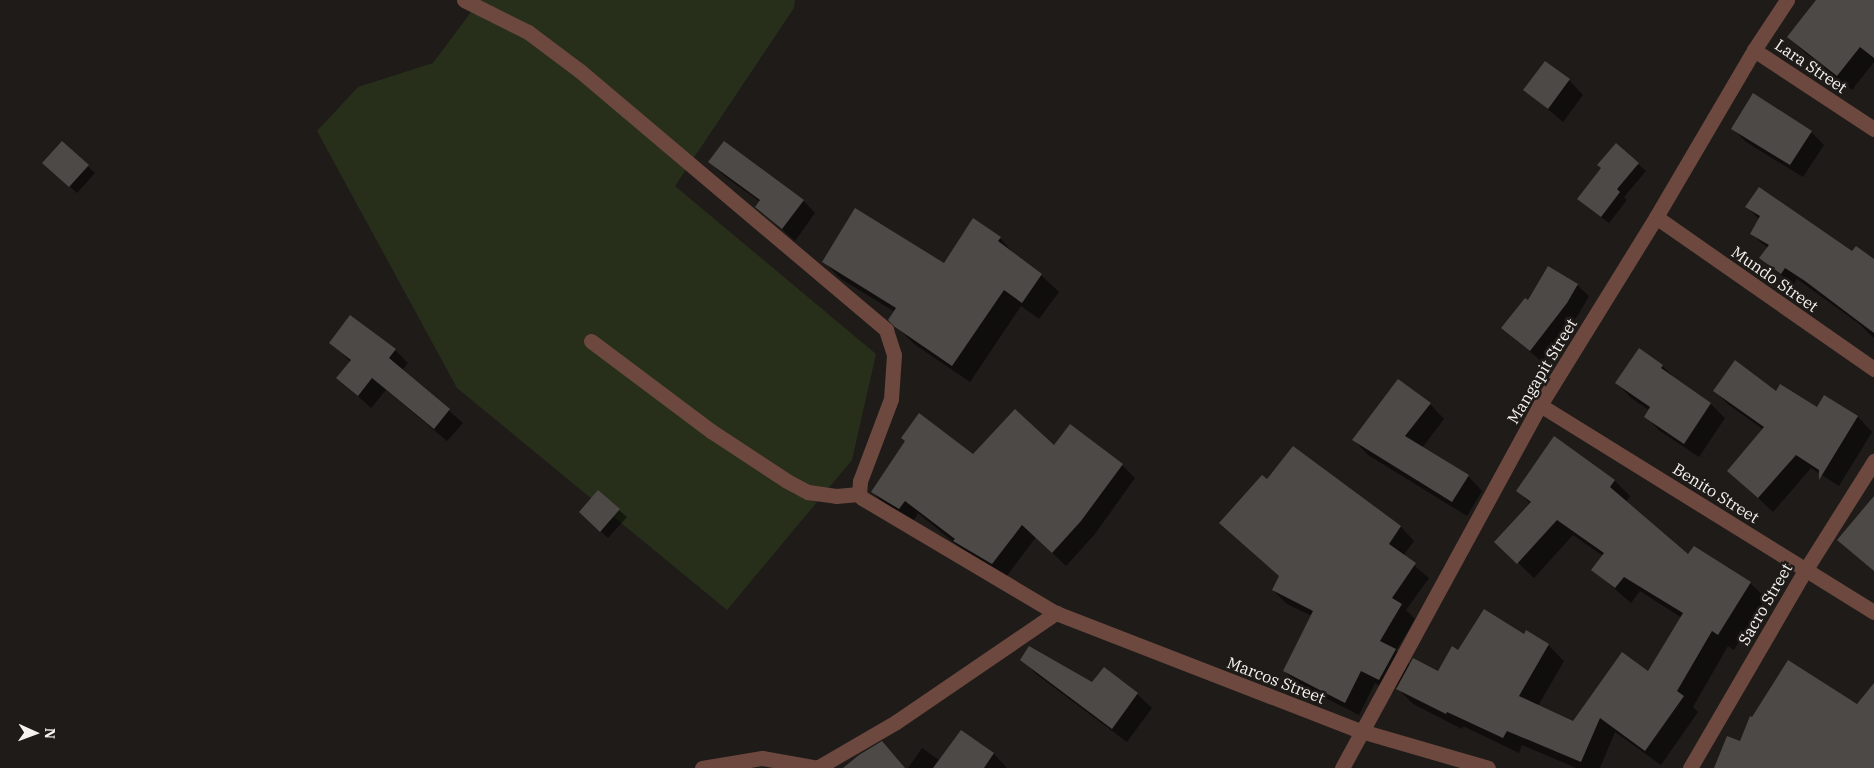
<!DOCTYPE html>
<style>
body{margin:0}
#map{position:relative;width:1874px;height:768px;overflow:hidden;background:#1e1b18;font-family:"IBM Plex Serif",serif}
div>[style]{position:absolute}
.green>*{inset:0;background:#272f1b}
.shadow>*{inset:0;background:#0007}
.building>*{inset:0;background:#4d4946}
.lane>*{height:15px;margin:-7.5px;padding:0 7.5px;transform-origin:7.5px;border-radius:7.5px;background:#6d483f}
.street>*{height:15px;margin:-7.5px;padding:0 7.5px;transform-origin:7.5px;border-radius:7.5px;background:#6d483f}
span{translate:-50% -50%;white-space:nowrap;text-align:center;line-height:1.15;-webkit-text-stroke:5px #1e1b18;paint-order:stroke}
.street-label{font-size:16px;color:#f5f2f0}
.north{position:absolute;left:10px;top:708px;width:50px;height:50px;-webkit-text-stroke:4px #1e1b18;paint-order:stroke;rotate:92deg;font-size:14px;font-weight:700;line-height:20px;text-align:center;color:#f5f2f0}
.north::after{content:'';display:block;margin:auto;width:18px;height:22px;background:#f5f2f0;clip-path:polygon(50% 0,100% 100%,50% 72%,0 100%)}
</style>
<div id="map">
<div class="green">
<i style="clip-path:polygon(480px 0,795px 0,794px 8px,675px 186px,876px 354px,852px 460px,727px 610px,457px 388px,317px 131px,358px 87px,433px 63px)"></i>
</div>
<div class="shadow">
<i style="clip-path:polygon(1817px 0,1874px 0,1874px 62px,1852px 90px,1803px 51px,1789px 37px)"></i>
<i style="clip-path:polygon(1569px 80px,1583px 95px,1563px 122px,1525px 90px)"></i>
<i style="clip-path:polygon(1733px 129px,1811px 132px,1824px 145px,1803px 177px,1746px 142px)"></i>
<i style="clip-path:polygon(62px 143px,95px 173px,77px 193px,51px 170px)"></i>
<i style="clip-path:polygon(1616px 145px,1646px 171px,1624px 197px,1627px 200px,1609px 223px,1586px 206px,1602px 168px)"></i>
<i style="clip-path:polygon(710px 162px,803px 200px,815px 213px,795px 241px,757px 207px,760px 202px,723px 175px)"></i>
<i style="clip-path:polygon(1747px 207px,1874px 261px,1874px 338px,1858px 323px,1797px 279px,1793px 285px,1761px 258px,1768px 248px,1751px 234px,1759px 219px)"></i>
<i style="clip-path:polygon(1000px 238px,1016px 256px,1041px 275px,1059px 292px,1039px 319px,1021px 306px,970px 382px,914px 344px,896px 326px,895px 312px,841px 279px,824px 262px,944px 264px)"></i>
<i style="clip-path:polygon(1577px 285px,1589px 296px,1578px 315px,1542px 362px,1503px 328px,1529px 302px)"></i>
<i style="clip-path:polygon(351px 317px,395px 350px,408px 363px,402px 370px,463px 423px,447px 441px,386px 390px,371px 408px,338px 378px,351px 362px,331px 343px)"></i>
<i style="clip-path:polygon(1662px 366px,1677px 380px,1710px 403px,1725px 418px,1699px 457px,1660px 431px,1645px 416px,1649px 410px,1631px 398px,1617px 383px)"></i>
<i style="clip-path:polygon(1715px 391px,1817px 409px,1825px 397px,1858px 417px,1872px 432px,1839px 486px,1811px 468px,1773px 512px,1729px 471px,1764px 430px,1729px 405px)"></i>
<i style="clip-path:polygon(1430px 404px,1444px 419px,1422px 448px,1468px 476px,1482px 491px,1467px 516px,1368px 455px,1354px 440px)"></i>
<i style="clip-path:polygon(1554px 438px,1615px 481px,1630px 496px,1626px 502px,1689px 556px,1750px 583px,1766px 598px,1734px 650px,1728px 646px,1693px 707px,1698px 712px,1661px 765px,1615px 732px,1600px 768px,1576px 768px,1522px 745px,1519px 753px,1463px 726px,1462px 729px,1413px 704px,1396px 687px,1393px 693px,1375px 683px,1359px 715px,1298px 684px,1284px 671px,1312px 616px,1287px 604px,1273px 590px,1280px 577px,1267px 481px,1293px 448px,1401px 527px,1414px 541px,1403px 556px,1429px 578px,1406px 610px,1415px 619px,1396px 651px,1410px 665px,1438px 672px,1459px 651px,1524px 635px,1548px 645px,1564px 661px,1538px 706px,1574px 723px,1648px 673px,1682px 618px,1640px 591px,1631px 603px,1593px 570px,1603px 556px,1573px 535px,1534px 578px,1512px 557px,1531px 504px,1517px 491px)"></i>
<i style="clip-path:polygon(1055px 446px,1122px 465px,1135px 478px,1095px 534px,1066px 566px,1036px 537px,1006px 577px,968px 554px,918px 513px,913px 522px,886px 505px,872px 492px,973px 456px)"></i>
<i style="clip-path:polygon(598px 492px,627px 517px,608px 538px,588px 520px)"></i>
<i style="clip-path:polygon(1022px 659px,1092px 684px,1137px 694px,1152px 708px,1127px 742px,1036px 674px)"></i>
<i style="clip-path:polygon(961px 732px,994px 754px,1007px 768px,908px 768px,922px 748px,939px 760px)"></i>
</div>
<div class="building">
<i style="clip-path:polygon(1816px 0,1874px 0,1874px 58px,1860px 47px,1837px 76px,1787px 37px)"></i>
<i style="clip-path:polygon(1545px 61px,1570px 79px,1548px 109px,1523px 90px)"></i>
<i style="clip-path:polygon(1753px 93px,1812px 131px,1790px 165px,1731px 129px)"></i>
<i style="clip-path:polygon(62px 141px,89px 165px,69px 187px,42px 163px)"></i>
<i style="clip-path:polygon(724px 141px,804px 200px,782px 229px,755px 207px,760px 200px,708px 162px)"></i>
<i style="clip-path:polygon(1616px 143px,1639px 163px,1617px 189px,1620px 192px,1601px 217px,1577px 199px,1601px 168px,1597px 165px)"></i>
<i style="clip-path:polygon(1759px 187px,1852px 251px,1856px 246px,1874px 259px,1874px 333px,1805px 281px,1785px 268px,1781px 274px,1759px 258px,1769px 245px,1750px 234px,1760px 216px,1745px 207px)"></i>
<i style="clip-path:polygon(855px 208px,944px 263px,973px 218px,1001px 237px,998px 241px,1042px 274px,1022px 303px,1004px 290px,952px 366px,895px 327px,888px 320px,896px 308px,822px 262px)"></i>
<i style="clip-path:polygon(1548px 266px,1578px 284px,1567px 303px,1530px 351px,1501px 328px,1525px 298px,1528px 300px)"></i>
<i style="clip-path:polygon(350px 315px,396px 349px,389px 358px,450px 409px,434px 429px,372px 378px,358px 396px,336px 378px,351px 360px,329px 343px)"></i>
<i style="clip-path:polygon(1639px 348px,1663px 365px,1661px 368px,1711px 403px,1684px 444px,1644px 417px,1650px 407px,1615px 383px)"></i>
<i style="clip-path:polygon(1735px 360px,1776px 391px,1780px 384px,1817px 407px,1824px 395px,1858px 416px,1819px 480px,1819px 470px,1796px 455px,1758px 498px,1727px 471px,1764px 427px,1713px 391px)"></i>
<i style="clip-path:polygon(1398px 379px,1431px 403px,1405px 436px,1469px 475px,1452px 502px,1352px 440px)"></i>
<i style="clip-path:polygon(1015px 409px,1054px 445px,1070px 424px,1123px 464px,1081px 521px,1052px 553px,1022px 525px,992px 564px,953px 541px,955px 539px,905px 501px,899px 509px,871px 492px,905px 441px,901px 438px,919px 413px,973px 454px)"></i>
<i style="clip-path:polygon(1554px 436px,1615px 480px,1610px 487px,1688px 554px,1694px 546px,1751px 582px,1718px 635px,1712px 631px,1677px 691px,1684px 696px,1645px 751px,1600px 718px,1581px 762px,1507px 731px,1503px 738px,1447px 712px,1446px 714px,1396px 689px,1413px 658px,1438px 671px,1452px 646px,1458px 650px,1484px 609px,1524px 634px,1526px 630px,1549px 644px,1519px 696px,1573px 721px,1622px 652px,1648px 671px,1683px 613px,1624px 577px,1615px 588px,1591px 570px,1604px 553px,1557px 520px,1517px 564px,1494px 542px,1531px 502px,1516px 491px)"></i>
<i style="clip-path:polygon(1293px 446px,1401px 526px,1389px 544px,1416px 563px,1392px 598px,1402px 604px,1380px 641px,1396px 649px,1379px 680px,1361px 671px,1345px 703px,1283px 671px,1313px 611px,1272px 590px,1279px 576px,1219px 523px,1262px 475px,1267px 479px)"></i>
<i style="clip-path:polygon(598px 490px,620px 509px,600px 532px,579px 512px)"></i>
<i style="clip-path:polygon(1874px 496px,1874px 571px,1837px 540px)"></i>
<i style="clip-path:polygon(1029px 646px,1092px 682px,1104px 667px,1138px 693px,1112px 729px,1020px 660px)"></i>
<i style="clip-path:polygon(1788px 660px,1857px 704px,1874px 683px,1874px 768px,1714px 768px,1727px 736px,1740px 741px,1750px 716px,1752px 717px)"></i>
<i style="clip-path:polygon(961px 730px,994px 753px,984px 768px,933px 768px)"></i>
<i style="clip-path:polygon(882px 741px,905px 768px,843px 768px,859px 755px)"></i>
</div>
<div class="lane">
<i style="left:591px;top:341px;width:150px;rotate:36.9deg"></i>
<i style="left:711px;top:431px;width:91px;rotate:33.3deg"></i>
<i style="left:787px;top:481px;width:24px;rotate:28deg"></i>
<i style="left:808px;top:492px;width:28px;rotate:8deg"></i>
<i style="left:836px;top:496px;width:23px;rotate:-5deg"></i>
</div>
<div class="street">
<i style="left:464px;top:0;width:72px;rotate:26.6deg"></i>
<i style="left:528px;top:32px;width:65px;rotate:36.9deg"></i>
<i style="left:580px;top:71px;width:401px;rotate:40.2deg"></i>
<i style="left:886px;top:330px;width:26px;rotate:72deg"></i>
<i style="left:894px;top:355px;width:44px;rotate:93.9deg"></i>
<i style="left:891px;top:399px;width:88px;rotate:110.7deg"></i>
<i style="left:860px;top:481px;width:13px;rotate:94deg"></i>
<i style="left:859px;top:494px;width:5px;rotate:53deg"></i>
<i style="left:862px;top:498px;width:226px;rotate:30.7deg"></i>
<i style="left:1056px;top:613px;width:327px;rotate:21.2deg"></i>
<i style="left:1361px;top:731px;width:132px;rotate:16.2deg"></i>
<i style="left:1754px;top:50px;width:144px;rotate:33.4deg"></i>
<i style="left:1656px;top:217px;width:266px;rotate:34.9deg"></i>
<i style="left:1540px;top:405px;width:393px;rotate:31.8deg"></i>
<i style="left:702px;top:768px;width:61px;rotate:-9.5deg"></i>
<i style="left:762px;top:758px;width:57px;rotate:10.1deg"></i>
<i style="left:817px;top:768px;width:91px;rotate:-30.2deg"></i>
<i style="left:896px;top:722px;width:194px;rotate:-34.3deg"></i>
<i style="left:1342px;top:768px;width:413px;rotate:-61.4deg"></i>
<i style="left:1540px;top:405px;width:221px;rotate:-58.3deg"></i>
<i style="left:1656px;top:217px;width:194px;rotate:-59.6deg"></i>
<i style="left:1754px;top:50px;width:60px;rotate:-56.6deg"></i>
<i style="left:1690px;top:768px;width:230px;rotate:-59.8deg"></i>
<i style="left:1806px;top:569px;width:128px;rotate:-57.8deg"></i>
</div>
<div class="street-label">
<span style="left:1811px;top:66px;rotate:34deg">Lara Street</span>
<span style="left:1775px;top:279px;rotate:35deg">Mundo Street</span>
<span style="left:1542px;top:371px;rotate:-59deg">Mangapit Street</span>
<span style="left:1716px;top:493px;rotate:32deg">Benito Street</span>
<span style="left:1765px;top:604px;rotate:-60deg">Sacro Street</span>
<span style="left:1276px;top:680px;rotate:21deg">Marcos Street</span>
</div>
<div class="north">N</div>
</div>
